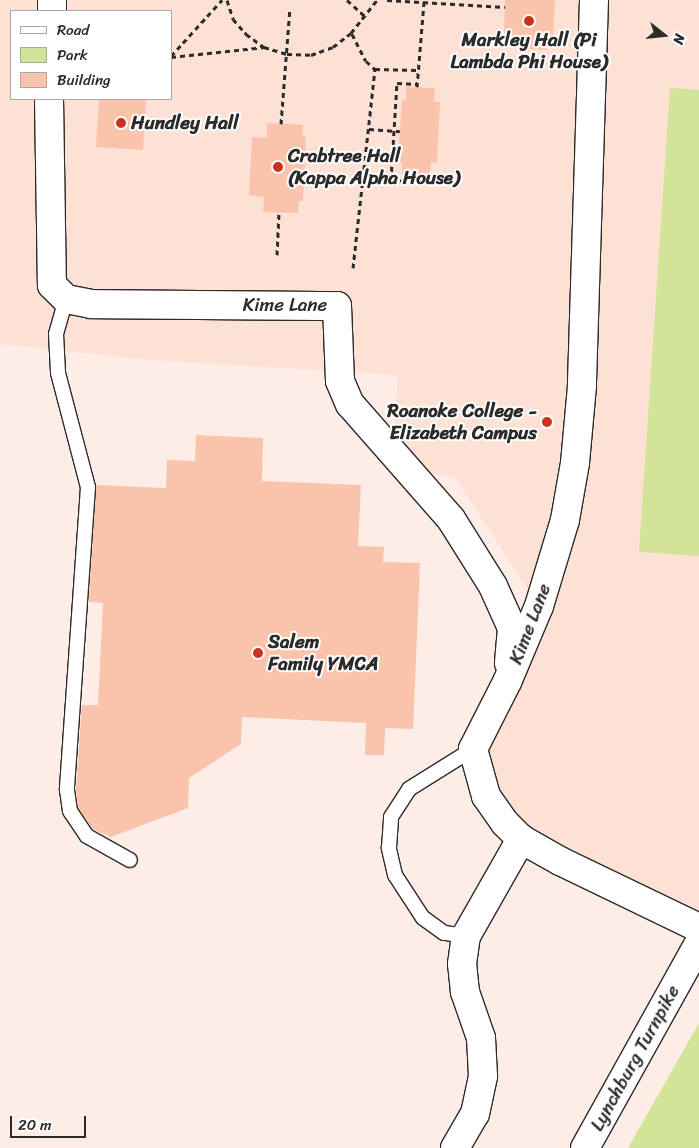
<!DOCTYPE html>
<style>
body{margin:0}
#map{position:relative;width:699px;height:1148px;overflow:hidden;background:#fdede6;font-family:Sriracha,sans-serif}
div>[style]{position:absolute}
.built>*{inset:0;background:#fce1d4}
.green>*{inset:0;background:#d2e498}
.building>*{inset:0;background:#f9c4ab}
.path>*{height:3px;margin-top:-1.5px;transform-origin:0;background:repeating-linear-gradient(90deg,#2b2b2b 0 5px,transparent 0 9px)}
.roads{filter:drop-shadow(1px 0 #2b2b2b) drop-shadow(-1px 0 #2b2b2b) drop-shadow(0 1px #2b2b2b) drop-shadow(0 -1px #2b2b2b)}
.lane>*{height:14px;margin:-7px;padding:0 7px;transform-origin:7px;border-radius:7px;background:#fff}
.street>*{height:28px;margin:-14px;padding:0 14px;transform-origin:14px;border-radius:14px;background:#fff}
.secondary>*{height:28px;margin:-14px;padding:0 14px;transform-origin:14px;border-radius:14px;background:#fff}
.dots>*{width:14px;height:14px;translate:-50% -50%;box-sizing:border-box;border:2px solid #fff;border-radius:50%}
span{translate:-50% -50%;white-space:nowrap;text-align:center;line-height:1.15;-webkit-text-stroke:4px #fff;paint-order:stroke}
.poi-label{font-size:19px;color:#2b2b2b;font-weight:700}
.left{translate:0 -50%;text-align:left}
.right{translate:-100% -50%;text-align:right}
.street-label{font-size:19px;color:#2b2b2b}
.legend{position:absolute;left:10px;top:10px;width:162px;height:90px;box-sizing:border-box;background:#fff;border:1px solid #aaa;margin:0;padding:6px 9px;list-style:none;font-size:15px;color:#2b2b2b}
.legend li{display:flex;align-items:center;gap:10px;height:25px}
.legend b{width:25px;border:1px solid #aaa}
.north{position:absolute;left:639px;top:10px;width:50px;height:50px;-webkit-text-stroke:4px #fff;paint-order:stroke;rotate:106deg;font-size:14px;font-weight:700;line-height:20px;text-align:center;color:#2b2b2b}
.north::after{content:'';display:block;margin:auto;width:18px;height:22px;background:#2b2b2b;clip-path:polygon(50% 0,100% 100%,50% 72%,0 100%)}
.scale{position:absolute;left:10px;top:1116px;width:76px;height:22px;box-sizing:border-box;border:2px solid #2b2b2b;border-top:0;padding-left:6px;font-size:15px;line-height:18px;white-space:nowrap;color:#2b2b2b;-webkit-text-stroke:4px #fff;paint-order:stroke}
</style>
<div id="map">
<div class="built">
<i style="clip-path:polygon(evenodd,0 0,699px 0,699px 928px,560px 861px,478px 776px,539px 606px,454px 476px,391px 470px,398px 375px,152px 360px,0 344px,0 0,11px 11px,171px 11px,171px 99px,11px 99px,11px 11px)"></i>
</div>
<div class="green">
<i style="clip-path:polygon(670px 88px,699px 90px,699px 556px,639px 552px)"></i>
<i style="clip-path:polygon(699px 1023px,699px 1148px,628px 1148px)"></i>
</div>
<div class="building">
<i style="clip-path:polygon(505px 0,555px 0,553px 36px,548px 35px,547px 50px,516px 48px,517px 37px,504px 36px)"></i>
<i style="clip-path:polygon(406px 87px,435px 88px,434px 102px,440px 102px,437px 163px,431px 162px,430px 176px,402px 174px,402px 162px,398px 162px,402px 100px,406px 101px)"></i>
<i style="clip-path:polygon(99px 99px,146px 99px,143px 150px,96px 147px)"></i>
<i style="clip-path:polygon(267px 123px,303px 125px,302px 136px,306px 137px,303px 201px,299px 201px,298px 213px,263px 212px,264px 197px,249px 195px,252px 137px,267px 138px)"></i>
<i style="clip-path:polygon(196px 435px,263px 438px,262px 481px,361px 485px,358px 546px,384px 547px,383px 562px,420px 563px,413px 729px,385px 728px,384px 755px,365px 755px,366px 723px,242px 717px,241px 744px,189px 778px,188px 808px,111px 837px,93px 829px,78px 808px,76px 790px,82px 705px,98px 705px,103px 603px,89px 602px,96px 485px,166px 488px,167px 460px,195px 461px)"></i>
</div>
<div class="path">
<i style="left:227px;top:0;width:20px;rotate:72deg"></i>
<i style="left:233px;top:19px;width:20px;rotate:49deg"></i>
<i style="left:246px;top:34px;width:22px;rotate:36deg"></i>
<i style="left:264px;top:47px;width:24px;rotate:17deg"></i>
<i style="left:287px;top:54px;width:24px;rotate:2deg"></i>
<i style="left:311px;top:55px;width:23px;rotate:-20deg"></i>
<i style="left:333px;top:47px;width:23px;rotate:-38deg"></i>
<i style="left:351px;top:33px;width:42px;rotate:-51.8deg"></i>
<i style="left:347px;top:0;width:24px;rotate:42deg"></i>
<i style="left:387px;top:0;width:118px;rotate:3.4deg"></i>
<i style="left:352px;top:34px;width:30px;rotate:63deg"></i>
<i style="left:366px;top:61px;width:12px;rotate:42deg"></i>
<i style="left:375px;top:69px;width:43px;rotate:1.3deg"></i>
<i style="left:171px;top:56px;width:76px;rotate:-47.7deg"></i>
<i style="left:171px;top:57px;width:94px;rotate:-6.1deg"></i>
<i style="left:417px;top:87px;width:86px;rotate:-85.3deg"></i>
<i style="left:281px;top:124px;width:116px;rotate:-85.6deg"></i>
<i style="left:369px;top:129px;width:31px;rotate:4deg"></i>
<i style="left:414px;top:175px;width:6px;rotate:90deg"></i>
<i style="left:414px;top:181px;width:23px;rotate:-178deg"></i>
<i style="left:391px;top:180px;width:97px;rotate:-86.5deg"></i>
<i style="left:397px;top:83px;width:20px;rotate:3deg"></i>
<i style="left:277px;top:255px;width:43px;rotate:-87.3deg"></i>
<i style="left:353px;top:268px;width:200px;rotate:-83.7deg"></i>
</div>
<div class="roads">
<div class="lane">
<i style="left:66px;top:299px;width:36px;rotate:106deg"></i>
<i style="left:56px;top:334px;width:39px;rotate:87deg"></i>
<i style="left:58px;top:373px;width:118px;rotate:75.3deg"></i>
<i style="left:88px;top:487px;width:304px;rotate:94deg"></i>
<i style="left:67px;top:790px;width:21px;rotate:82deg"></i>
<i style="left:70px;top:811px;width:30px;rotate:56deg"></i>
<i style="left:87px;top:836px;width:49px;rotate:29.2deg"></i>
<i style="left:466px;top:936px;width:22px;rotate:-172deg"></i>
<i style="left:444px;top:933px;width:26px;rotate:-144deg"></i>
<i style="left:423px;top:918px;width:51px;rotate:-123.1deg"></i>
<i style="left:395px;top:875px;width:28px;rotate:-103deg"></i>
<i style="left:389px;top:848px;width:31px;rotate:-86deg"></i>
<i style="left:391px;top:817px;width:33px;rotate:-57deg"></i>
<i style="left:409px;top:789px;width:75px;rotate:-32deg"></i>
</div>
<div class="street">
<i style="left:594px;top:0;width:386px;rotate:91.8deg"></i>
<i style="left:582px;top:386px;width:77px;rotate:95.2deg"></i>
<i style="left:575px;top:463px;width:58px;rotate:100deg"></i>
<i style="left:565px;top:520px;width:90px;rotate:106.8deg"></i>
<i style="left:539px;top:606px;width:82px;rotate:112.8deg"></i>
<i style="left:507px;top:682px;width:75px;rotate:116.9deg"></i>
<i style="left:473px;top:749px;width:49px;rotate:74.5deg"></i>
<i style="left:486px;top:796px;width:33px;rotate:55deg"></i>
<i style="left:505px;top:823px;width:23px;rotate:45deg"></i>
<i style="left:521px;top:839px;width:45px;rotate:29.4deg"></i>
<i style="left:560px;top:861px;width:154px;rotate:25.7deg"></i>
<i style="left:52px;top:11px;width:11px;rotate:-90deg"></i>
<i style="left:49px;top:99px;width:186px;rotate:89.1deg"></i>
<i style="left:52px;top:285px;width:20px;rotate:45deg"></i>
<i style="left:66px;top:299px;width:25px;rotate:11deg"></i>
<i style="left:91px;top:304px;width:246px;rotate:0.5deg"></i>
<i style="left:337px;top:306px;width:75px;rotate:87.7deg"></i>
<i style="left:340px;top:381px;width:25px;rotate:67deg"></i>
<i style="left:350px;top:404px;width:153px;rotate:48.7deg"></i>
<i style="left:451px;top:519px;width:79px;rotate:57.9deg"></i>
<i style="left:493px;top:586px;width:46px;rotate:65.7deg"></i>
<i style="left:512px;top:628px;width:35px;rotate:95deg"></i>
<i style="left:455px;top:1148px;width:39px;rotate:-60deg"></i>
<i style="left:475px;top:1114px;width:39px;rotate:-78deg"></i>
<i style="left:483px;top:1076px;width:38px;rotate:-93deg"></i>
<i style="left:481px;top:1038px;width:49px;rotate:-109.2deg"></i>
<i style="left:465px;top:992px;width:28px;rotate:-96deg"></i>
<i style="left:462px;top:964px;width:28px;rotate:-82deg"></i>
<i style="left:466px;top:936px;width:112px;rotate:-60.4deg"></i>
</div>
<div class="secondary">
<i style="left:585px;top:1148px;width:235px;rotate:-60.9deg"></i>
</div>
</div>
<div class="dots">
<i style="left:529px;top:21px;background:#c8321e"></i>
<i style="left:121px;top:123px;background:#c8321e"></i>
<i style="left:278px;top:167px;background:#c8321e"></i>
<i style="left:547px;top:422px;background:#c8321e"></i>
<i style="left:258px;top:653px;background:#c8321e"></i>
</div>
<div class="poi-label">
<span style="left:529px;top:51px">Markley Hall (Pi<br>Lambda Phi House)</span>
<span class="left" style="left:131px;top:123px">Hundley Hall</span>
<span class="left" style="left:288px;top:167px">Crabtree Hall<br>(Kappa Alpha House)</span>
<span class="right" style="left:537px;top:422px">Roanoke College -<br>Elizabeth Campus</span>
<span class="left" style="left:268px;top:653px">Salem<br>Family YMCA</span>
</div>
<div class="street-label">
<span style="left:285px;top:305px">Kime Lane</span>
<span style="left:530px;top:624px;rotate:-69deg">Kime Lane</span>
<span style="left:635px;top:1058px;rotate:-61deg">Lynchburg Turnpike</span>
</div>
<ul class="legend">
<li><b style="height:6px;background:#fff"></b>Road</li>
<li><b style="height:14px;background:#d2e498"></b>Park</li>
<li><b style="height:14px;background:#f9c4ab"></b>Building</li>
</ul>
<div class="north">N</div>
<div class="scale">20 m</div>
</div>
